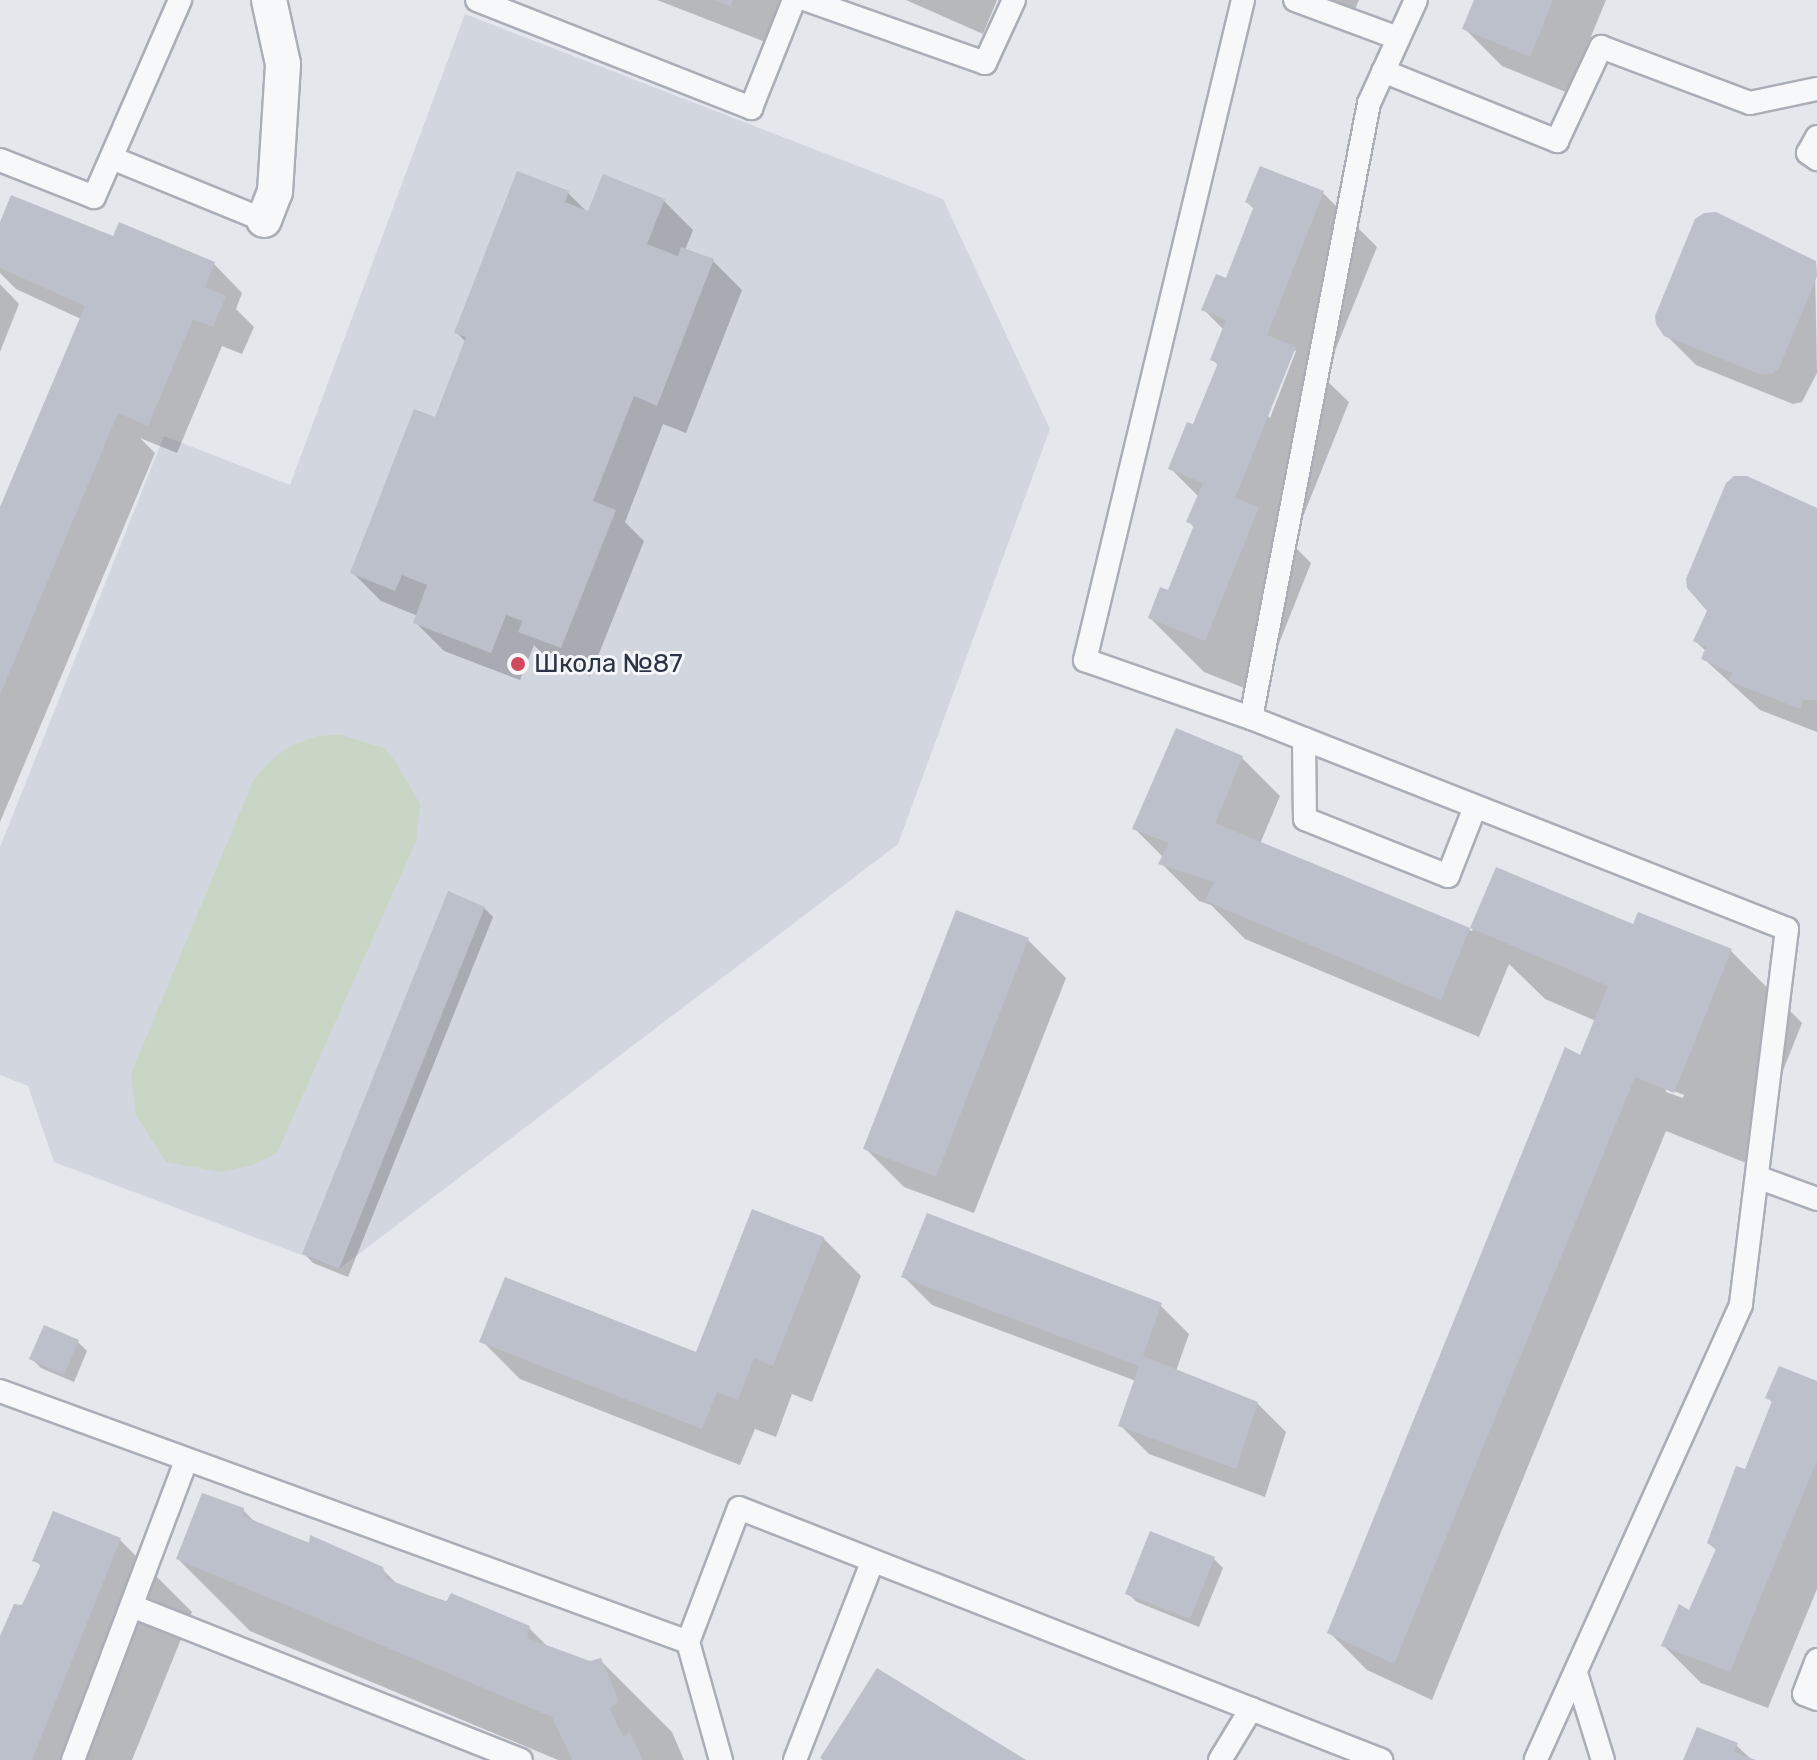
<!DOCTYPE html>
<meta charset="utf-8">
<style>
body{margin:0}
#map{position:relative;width:1817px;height:1760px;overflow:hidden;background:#e4e7ec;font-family:Rubik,sans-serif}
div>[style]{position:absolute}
.built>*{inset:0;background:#d2d6de}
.green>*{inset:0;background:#c9d6c5}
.shadow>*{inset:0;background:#0003}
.building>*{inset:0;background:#bbc0ca}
.roads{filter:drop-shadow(2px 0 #a9aeb7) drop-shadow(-2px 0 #a9aeb7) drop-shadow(0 2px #a9aeb7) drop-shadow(0 -2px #a9aeb7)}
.service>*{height:22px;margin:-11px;padding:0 11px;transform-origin:11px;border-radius:11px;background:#f7f8fa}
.pedestrian>*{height:34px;margin:-17px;padding:0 17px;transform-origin:17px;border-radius:17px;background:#f7f8fa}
.dots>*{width:22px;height:22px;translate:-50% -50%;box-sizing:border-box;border:4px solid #f4f6f9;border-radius:50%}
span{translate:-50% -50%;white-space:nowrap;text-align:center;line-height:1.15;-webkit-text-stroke:6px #f4f6f9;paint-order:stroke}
.poi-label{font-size:26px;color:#2b3445}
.left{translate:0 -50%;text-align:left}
</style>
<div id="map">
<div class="built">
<i style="clip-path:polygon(465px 14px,943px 199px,1050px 429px,898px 844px,339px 1269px,54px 1162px,28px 1086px,0 1075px,0 847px,164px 436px,290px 485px)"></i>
</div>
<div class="green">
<i style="clip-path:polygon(341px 735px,384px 748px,395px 761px,420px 804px,416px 841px,277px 1153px,253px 1165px,220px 1172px,166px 1162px,136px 1115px,131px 1074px,253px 781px,271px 760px,291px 746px,317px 736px)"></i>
</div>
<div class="shadow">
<i style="clip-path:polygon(657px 0,785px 0,768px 43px)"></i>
<i style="clip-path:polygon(906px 0,997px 0,983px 34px)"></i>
<i style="clip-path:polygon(1324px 0,1359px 0,1354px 12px)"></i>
<i style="clip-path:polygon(1476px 0,1606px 0,1568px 93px,1502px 66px,1464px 28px)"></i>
<i style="clip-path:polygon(568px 193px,589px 214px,664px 201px,693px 230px,685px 250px,713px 261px,742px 290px,686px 433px,663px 424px,625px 522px,644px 541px,590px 676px,549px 660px,534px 645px,520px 680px,444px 651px,415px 622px,418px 616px,381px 601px,352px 572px,436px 419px,466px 342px,456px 332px)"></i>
<i style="clip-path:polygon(evenodd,1323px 193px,1377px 247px,1324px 378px,1349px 402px,1292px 544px,1311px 563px,1259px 694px,1204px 672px,1150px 618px,1169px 592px,1195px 528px,1189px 522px,1199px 497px,1171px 469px,1195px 427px,1219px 366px,1212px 359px,1224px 330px,1204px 310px,1227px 280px,1255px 210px,1247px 202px,1323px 193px,1293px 349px,1296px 351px,1270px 418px,1267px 415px,1293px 349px)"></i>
<i style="clip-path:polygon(0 228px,114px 238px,214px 264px,242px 293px,236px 309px,254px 327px,242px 354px,222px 346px,177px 453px,140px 438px,155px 453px,0 822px,0 512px,81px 319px,16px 289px,0 273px)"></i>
<i style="clip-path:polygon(1815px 263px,1817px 373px,1802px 402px,1793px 404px,1696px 365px,1666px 335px)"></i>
<i style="clip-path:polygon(0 284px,19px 304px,0 352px)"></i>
<i style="clip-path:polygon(1817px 513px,1817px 732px,1760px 710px,1703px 658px,1706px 651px,1695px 641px)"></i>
<i style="clip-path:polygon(evenodd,1242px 758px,1280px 796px,1260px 844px,1472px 931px,1497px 869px,1634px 927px,1731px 951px,1802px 1023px,1746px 1163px,1666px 1131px,1432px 1700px,1367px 1670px,1329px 1632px,1596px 1021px,1545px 999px,1509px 964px,1479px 1037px,1245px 939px,1211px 905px,1199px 901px,1161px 863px,1164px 858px,1135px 829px,1242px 758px,1666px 1088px,1684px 1095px,1683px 1098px,1666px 1092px,1666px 1088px)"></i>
<i style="clip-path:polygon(484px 908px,493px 917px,348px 1277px,313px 1263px,304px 1253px)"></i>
<i style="clip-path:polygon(1028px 940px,1066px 978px,974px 1213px,904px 1187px,866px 1149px)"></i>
<i style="clip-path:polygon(823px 1238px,861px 1276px,812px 1402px,792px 1394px,776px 1437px,755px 1429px,740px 1465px,520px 1379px,482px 1341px,697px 1355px)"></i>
<i style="clip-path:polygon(903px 1276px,1160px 1305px,1189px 1334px,1176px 1371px,1257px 1403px,1286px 1432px,1265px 1497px,1149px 1454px,1120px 1425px,1136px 1381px,932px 1305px)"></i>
<i style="clip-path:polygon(78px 1342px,87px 1351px,74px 1382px,41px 1368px,32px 1359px)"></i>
<i style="clip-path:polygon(1817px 1383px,1817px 1589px,1768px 1708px,1701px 1683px,1663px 1645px,1690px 1613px,1717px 1551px,1709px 1543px,1746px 1471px,1773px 1403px,1768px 1398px)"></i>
<i style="clip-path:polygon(243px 1510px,257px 1524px,382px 1569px,399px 1586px,529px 1628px,550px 1649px,590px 1663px,600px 1660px,672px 1732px,684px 1760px,558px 1760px,250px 1631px,178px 1559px)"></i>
<i style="clip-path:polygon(120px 1540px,192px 1612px,132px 1760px,0 1760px,0 1641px,23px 1607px,42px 1567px,35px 1560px)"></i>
<i style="clip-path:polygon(1214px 1559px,1223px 1568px,1199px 1627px,1137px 1602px,1127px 1593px)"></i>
<i style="clip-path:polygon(1736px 1745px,1752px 1760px,1685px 1760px)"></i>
</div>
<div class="building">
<i style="clip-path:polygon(714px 0,733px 0,730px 6px)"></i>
<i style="clip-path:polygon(1474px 0,1553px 0,1530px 57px,1462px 29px)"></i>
<i style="clip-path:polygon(1260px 166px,1324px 191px,1267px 335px,1296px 347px,1235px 498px,1259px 507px,1205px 641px,1148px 618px,1160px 587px,1168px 590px,1194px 525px,1186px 522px,1203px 483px,1168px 469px,1187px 422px,1193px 424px,1218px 363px,1210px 360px,1226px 320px,1201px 310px,1216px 274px,1226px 278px,1254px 206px,1245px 202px)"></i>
<i style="clip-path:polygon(517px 171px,569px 191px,565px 202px,588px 211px,603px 174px,665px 199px,647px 244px,678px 256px,681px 247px,714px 259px,657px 406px,634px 396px,593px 501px,616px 510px,561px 648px,518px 632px,522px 621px,506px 615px,491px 653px,413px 623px,427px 585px,402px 575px,395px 591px,350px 573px,414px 409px,435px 417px,466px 337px,454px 333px)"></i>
<i style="clip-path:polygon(11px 195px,113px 236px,119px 222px,215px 262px,205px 287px,226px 296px,213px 327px,193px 319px,148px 426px,118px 413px,0 695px,0 507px,85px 306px,0 268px,0 222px)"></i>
<i style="clip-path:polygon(1716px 212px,1816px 261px,1817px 276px,1779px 368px,1773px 373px,1762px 375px,1664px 336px,1656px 324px,1655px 316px,1695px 219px,1704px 213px)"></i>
<i style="clip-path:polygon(1734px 476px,1747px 476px,1817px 508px,1817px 700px,1803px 700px,1800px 709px,1729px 681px,1732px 673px,1701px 659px,1706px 647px,1693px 641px,1707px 611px,1687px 588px,1686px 579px,1726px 483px)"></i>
<i style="clip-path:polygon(1176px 728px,1243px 756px,1215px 823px,1470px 928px,1441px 1000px,1205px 901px,1214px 882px,1158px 864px,1169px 843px,1132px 829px)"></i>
<i style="clip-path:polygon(1496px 867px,1633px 924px,1638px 912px,1732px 949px,1674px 1093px,1635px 1077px,1394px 1664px,1327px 1633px,1565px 1047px,1580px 1055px,1608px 986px,1470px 928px)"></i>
<i style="clip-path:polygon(448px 891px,485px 907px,339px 1269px,302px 1254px)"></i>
<i style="clip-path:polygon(956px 910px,1029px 938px,936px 1177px,863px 1149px)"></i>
<i style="clip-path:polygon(752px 1209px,824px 1237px,773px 1366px,754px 1358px,738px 1400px,717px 1392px,702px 1429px,479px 1342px,505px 1277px,696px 1352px)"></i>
<i style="clip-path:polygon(927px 1213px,1162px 1303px,1143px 1356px,1258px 1402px,1236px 1469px,1118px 1426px,1139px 1366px,901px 1277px)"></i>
<i style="clip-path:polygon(44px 1325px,79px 1340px,64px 1375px,29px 1359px)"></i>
<i style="clip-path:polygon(1779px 1366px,1817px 1381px,1817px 1460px,1730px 1672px,1661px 1646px,1679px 1604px,1689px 1610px,1716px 1549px,1707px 1543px,1736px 1466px,1745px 1469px,1772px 1401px,1765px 1398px)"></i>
<i style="clip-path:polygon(202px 1493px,244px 1508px,243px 1516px,309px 1543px,310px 1535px,383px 1567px,387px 1579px,446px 1602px,451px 1593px,530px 1626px,527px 1638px,590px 1661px,601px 1658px,619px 1701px,610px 1709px,623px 1736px,630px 1732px,643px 1760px,572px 1760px,552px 1717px,176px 1559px)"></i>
<i style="clip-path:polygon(53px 1511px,121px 1538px,32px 1760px,0 1760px,0 1636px,14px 1604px,22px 1605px,41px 1564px,32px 1561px)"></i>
<i style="clip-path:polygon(1150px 1531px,1215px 1557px,1190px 1619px,1125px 1594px)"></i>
<i style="clip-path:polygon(877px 1668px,987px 1736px,1026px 1760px,823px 1760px,820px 1758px)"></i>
<i style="clip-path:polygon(1697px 1727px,1738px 1743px,1734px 1752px,1756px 1760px,1683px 1760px)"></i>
</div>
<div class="roads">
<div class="service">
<i style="left:477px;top:0;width:295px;rotate:21.5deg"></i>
<i style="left:751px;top:108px;width:116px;rotate:-68.3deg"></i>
<i style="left:807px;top:0;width:189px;rotate:19.5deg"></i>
<i style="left:985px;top:63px;width:69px;rotate:-65.3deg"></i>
<i style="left:1243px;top:0;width:679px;rotate:103.46deg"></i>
<i style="left:1085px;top:660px;width:176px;rotate:19.3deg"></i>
<i style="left:1295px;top:0;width:110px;rotate:20.3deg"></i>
<i style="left:1416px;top:0;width:113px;rotate:114.5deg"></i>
<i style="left:1369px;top:103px;width:626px;rotate:100.86deg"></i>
<i style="left:1251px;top:718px;width:576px;rotate:21.49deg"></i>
<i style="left:1787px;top:929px;width:379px;rotate:97deg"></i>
<i style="left:1741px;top:1305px;width:499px;rotate:114.3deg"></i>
<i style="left:1383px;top:71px;width:188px;rotate:21.9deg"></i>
<i style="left:1557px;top:141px;width:104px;rotate:-64.9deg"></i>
<i style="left:1601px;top:47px;width:159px;rotate:20.6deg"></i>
<i style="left:1750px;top:103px;width:68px;rotate:-11.8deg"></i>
<i style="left:1817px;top:137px;width:18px;rotate:119deg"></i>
<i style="left:1808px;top:153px;width:11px;rotate:34deg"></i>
<i style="left:112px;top:158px;width:164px;rotate:22.2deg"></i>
<i style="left:0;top:160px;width:101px;rotate:21.5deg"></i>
<i style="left:94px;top:197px;width:215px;rotate:-66.4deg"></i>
<i style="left:1304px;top:739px;width:80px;rotate:89.3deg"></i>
<i style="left:1305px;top:819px;width:154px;rotate:21.7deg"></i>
<i style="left:1448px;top:876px;width:74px;rotate:-68.6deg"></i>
<i style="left:1757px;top:1177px;width:64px;rotate:20.1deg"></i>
<i style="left:0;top:1391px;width:732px;rotate:20.04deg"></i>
<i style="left:688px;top:1642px;width:143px;rotate:-69.2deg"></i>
<i style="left:739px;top:1508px;width:690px;rotate:21.43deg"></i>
<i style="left:132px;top:1606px;width:418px;rotate:21.6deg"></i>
<i style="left:688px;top:1642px;width:123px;rotate:74.4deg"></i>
<i style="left:1817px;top:1660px;width:36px;rotate:111deg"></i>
<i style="left:1804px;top:1694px;width:14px;rotate:21deg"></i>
<i style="left:1576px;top:1673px;width:91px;rotate:72.8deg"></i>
<i style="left:73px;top:1760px;width:320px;rotate:-69.3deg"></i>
<i style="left:795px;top:1760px;width:212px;rotate:-68.7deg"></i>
<i style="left:1220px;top:1760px;width:60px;rotate:-58.7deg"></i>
</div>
<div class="pedestrian">
<i style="left:264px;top:220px;width:30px;rotate:-69deg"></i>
<i style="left:275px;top:192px;width:128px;rotate:-86.4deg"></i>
<i style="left:283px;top:64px;width:66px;rotate:-102.3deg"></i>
</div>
</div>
<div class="dots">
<i style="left:518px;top:664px;background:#d1495b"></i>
</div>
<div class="poi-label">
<span class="left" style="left:534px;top:664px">Школа №87</span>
</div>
</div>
